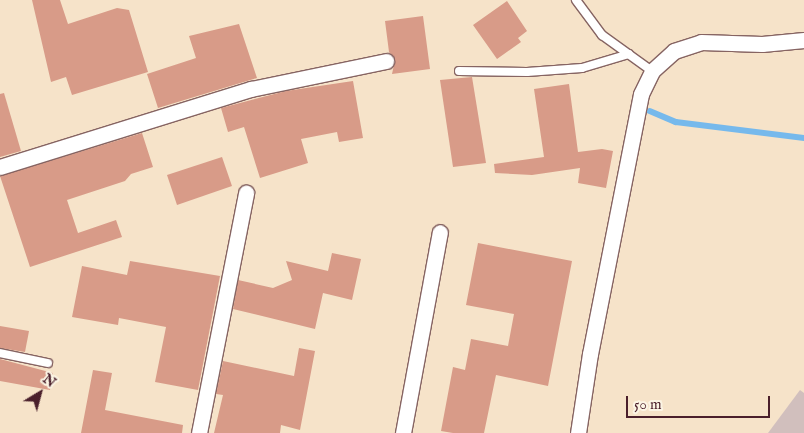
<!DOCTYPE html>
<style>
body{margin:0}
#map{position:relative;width:804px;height:433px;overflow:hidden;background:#f6e3c9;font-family:"IM FELL English",serif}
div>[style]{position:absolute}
.industrial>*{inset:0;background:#d1bfbd}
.stream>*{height:5.5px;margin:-2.75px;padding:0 2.75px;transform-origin:2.75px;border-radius:2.75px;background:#76b9ec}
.building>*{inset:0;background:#d89b88}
.roads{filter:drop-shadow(1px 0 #866462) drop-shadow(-1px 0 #866462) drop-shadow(0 1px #866462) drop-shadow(0 -1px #866462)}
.lane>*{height:8px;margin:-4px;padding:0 4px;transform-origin:4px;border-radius:4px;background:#fff}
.street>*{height:15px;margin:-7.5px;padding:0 7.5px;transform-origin:7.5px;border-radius:7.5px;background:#fff}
span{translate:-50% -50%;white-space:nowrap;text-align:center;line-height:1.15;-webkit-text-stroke:5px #fcf5e5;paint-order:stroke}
.north{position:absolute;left:15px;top:368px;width:50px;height:50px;-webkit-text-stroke:4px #fcf5e5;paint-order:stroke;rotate:37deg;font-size:14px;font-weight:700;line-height:20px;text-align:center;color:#4a1f2b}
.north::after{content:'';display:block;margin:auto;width:18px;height:22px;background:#4a1f2b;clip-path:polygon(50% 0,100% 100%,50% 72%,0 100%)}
.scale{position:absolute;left:626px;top:396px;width:144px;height:22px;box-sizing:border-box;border:2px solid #4a1f2b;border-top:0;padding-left:6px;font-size:15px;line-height:18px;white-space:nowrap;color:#4a1f2b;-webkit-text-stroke:4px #fcf5e5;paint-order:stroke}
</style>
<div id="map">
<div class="industrial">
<i style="clip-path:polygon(800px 390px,804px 393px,804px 433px,768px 433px)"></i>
</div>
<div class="stream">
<i style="left:650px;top:111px;width:28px;rotate:23deg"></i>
<i style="left:676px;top:122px;width:129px;rotate:7.1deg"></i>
</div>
<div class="building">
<i style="clip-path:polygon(32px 0,60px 0,68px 24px,117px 8px,129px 10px,148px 72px,72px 95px,66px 77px,51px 82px)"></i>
<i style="clip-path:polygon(507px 1px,527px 31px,518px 38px,521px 42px,497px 59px,473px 25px)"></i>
<i style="clip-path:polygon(423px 16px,430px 69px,392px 74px,395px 60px,389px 52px,385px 21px)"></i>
<i style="clip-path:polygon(239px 24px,257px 78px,158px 108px,147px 74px,196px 58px,189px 36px)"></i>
<i style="clip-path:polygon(472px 77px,486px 163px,453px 167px,440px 80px)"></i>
<i style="clip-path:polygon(353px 81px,363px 138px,339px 142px,337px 132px,301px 139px,308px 163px,260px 178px,244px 127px,228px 132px,221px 108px,286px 91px)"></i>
<i style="clip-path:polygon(569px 84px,578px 152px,602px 149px,613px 151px,606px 188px,578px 183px,580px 168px,532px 175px,495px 173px,494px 164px,544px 157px,534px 89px)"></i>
<i style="clip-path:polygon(4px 93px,21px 151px,0 157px,0 94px)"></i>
<i style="clip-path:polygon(142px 133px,153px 167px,131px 174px,125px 181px,67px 200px,78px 233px,116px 220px,122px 237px,30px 267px,0 176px)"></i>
<i style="clip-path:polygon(222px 157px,232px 186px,177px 205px,167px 175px)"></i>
<i style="clip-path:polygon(478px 243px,572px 261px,548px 386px,496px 375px,484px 433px,453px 433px,441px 431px,453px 367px,465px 370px,471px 339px,508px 346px,514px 314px,466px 305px)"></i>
<i style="clip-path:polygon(332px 253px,361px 259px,352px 300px,323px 293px,315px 329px,233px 309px,238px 280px,273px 288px,292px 280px,286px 261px,328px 271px)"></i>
<i style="clip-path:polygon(130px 261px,220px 276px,198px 390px,155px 382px,166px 327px,119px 318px,118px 325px,72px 317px,82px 266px,127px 275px)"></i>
<i style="clip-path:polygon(0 326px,29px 331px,25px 352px,0 348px)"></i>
<i style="clip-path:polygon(299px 348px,315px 351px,300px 430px,281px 425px,280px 433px,214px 433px,223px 395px,216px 394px,223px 361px,294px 376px)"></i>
<i style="clip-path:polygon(0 359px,53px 373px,50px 390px,0 381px)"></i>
<i style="clip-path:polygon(93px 370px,112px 373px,105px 410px,183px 425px,182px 433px,81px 433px)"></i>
</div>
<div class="roads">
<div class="lane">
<i style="left:576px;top:0;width:44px;rotate:53.4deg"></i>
<i style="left:602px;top:35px;width:62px;rotate:35.8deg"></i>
<i style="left:459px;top:71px;width:68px;rotate:0.8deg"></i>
<i style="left:527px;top:72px;width:55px;rotate:-4.2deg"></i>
<i style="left:582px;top:68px;width:49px;rotate:-16.6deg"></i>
<i style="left:0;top:353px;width:49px;rotate:11.8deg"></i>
</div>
<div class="street">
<i style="left:0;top:167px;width:263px;rotate:-17.3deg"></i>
<i style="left:251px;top:89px;width:138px;rotate:-11.7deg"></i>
<i style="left:199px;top:433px;width:245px;rotate:-78.9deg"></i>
<i style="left:403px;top:433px;width:204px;rotate:-79.6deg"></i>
<i style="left:578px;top:433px;width:80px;rotate:-81.4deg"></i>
<i style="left:590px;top:354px;width:265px;rotate:-78.9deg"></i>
<i style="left:641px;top:94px;width:25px;rotate:-64deg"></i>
<i style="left:652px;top:71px;width:30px;rotate:-42deg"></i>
<i style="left:674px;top:51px;width:28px;rotate:-18deg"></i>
<i style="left:701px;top:42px;width:61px;rotate:1.9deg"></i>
<i style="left:762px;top:44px;width:42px;rotate:-5.4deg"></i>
</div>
</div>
<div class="north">N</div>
<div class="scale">50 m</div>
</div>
